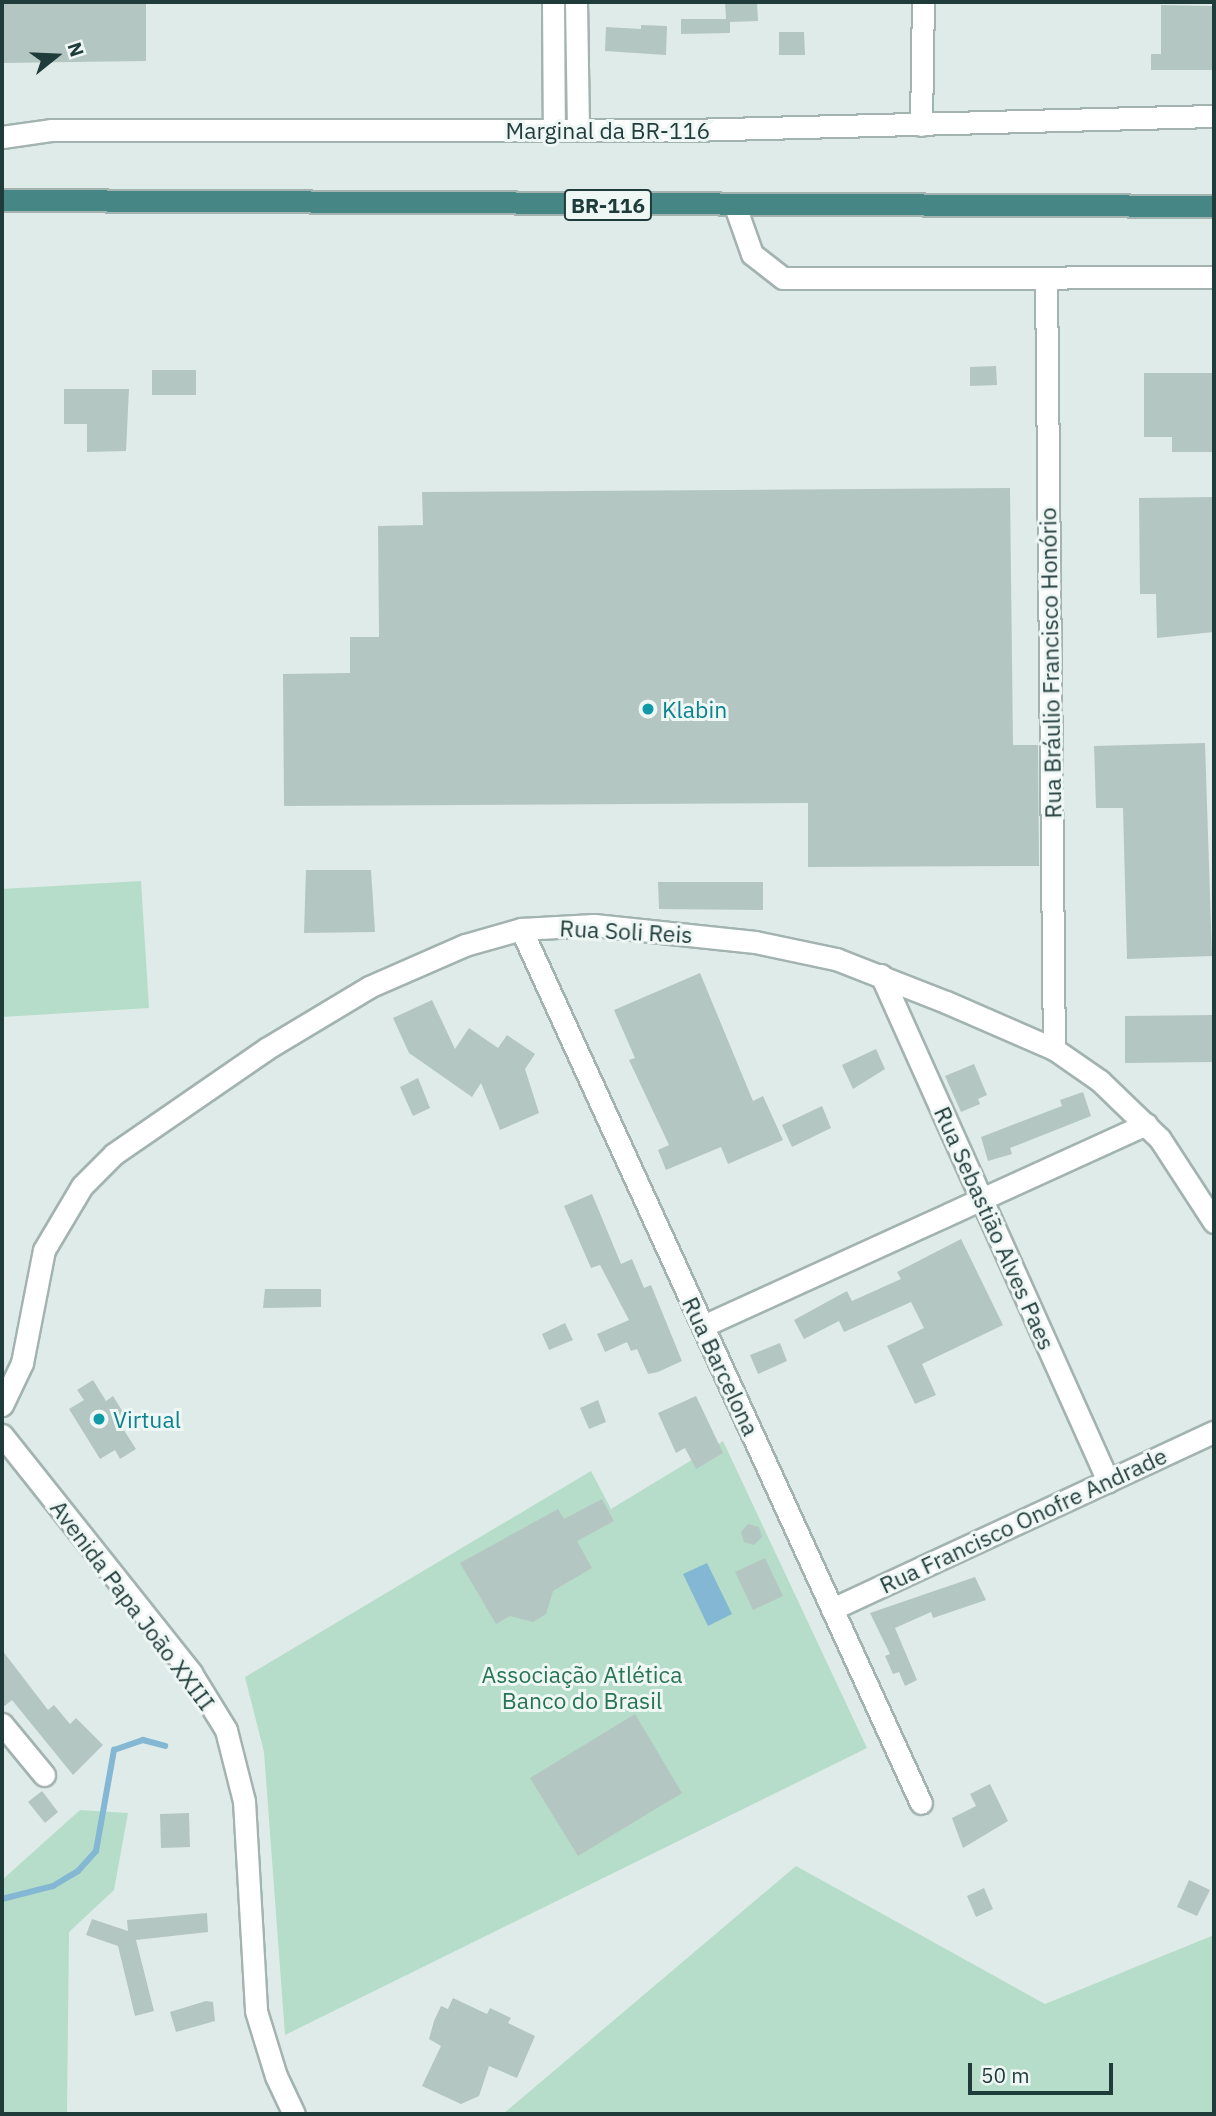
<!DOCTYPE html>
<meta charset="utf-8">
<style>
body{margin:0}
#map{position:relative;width:1216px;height:2116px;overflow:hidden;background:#dfebe8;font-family:"IBM Plex Sans",sans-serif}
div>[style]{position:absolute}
.green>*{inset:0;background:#b6ddc9}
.water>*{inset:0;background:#83b7d3}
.stream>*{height:6px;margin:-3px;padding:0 3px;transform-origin:3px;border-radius:3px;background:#83b7d3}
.building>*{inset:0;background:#b4c6c2}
.roads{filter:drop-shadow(2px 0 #a2b3b0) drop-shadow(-2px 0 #a2b3b0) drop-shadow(0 2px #a2b3b0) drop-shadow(0 -2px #a2b3b0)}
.minor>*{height:21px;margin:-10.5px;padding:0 10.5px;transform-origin:10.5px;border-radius:10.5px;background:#fff}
.tertiary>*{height:21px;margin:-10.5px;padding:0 10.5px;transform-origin:10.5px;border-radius:10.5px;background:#fff}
.secondary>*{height:21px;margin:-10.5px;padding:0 10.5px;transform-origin:10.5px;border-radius:10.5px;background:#fff}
.trunk>*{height:21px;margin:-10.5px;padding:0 10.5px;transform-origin:10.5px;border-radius:10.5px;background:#468684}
.dots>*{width:19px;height:19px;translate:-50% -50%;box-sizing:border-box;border:4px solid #eff7f5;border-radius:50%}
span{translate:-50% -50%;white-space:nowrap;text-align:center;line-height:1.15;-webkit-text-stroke:6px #eff7f5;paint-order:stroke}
.shield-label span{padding:2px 5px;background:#eff7f5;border:2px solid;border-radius:5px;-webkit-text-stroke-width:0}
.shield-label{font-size:21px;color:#1f3b3a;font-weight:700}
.street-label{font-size:23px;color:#1f3b3a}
.culture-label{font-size:23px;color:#0d838f}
.left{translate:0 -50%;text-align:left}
.park-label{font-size:23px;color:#287455}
.frame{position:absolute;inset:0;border:4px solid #1f3b3a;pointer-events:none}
.north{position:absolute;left:21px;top:21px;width:70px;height:70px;-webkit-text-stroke:5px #eff7f5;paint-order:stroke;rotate:72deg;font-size:19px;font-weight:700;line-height:28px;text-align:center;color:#1f3b3a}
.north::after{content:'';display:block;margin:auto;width:24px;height:32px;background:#1f3b3a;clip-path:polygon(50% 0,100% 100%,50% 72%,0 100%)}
.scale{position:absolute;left:968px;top:2063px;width:145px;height:32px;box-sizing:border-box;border:4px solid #1f3b3a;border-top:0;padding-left:9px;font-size:21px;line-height:24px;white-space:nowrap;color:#1f3b3a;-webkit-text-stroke:5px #eff7f5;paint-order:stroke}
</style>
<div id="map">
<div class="green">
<i style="clip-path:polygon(141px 881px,149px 1008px,2px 1017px,2px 889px)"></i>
<i style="clip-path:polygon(723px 1441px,867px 1748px,285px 2035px,264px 1752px,245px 1677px,591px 1471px,611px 1509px)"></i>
<i style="clip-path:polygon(80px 1810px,128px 1813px,114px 1890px,69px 1932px,67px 2114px,2px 2114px,2px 1880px)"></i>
<i style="clip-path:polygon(796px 1866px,1045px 2004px,1214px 1935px,1214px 2114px,503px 2114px)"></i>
</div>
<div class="water">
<i style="clip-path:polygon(707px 1563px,732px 1614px,708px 1626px,683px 1574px)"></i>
</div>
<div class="stream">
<i style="left:2px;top:1899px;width:53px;rotate:-14.3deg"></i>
<i style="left:53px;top:1886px;width:29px;rotate:-31deg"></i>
<i style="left:78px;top:1871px;width:27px;rotate:-48deg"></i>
<i style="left:96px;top:1851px;width:103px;rotate:-79.9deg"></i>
<i style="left:114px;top:1750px;width:31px;rotate:-19deg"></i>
<i style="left:143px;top:1740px;width:23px;rotate:15deg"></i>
</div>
<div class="building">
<i style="clip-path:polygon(2px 2px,146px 2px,146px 61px,2px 63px)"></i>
<i style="clip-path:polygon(725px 2px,757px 2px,758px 21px,730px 22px,730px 33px,681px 34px,681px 19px,726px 19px)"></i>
<i style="clip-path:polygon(1161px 5px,1214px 6px,1214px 70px,1151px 70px,1151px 54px,1161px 54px)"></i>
<i style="clip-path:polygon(641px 25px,667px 26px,666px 55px,605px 51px,606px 27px,641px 29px)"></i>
<i style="clip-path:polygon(779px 32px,804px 32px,805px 55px,779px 55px)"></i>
<i style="clip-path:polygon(996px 366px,997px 385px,970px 386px,970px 367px)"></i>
<i style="clip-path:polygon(152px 370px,196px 370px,196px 395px,152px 395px)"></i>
<i style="clip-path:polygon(1144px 373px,1214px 373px,1214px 452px,1172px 452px,1172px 437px,1144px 437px)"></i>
<i style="clip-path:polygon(64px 389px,129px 389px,126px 451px,87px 452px,87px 424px,64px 424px)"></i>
<i style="clip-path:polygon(1010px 488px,1013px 745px,1038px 745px,1039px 866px,808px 867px,808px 803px,284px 806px,283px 674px,350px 673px,350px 637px,379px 637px,378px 526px,423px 525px,422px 492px)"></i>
<i style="clip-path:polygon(1214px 497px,1214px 632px,1157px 638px,1156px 594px,1140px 594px,1139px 498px)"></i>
<i style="clip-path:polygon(1205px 743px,1212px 956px,1127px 959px,1123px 808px,1096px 808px,1094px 746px)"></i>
<i style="clip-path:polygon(306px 870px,371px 870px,375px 932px,304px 933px)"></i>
<i style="clip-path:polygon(658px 882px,763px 882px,763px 910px,659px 909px)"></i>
<i style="clip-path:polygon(700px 973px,753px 1101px,763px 1096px,783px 1140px,728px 1164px,721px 1147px,666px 1170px,658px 1150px,669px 1145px,629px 1060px,635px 1058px,614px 1010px)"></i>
<i style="clip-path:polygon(432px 1000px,455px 1049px,469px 1028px,498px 1048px,507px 1035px,535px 1054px,525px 1069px,539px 1113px,500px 1130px,481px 1083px,472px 1097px,409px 1053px,393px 1018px)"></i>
<i style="clip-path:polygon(1213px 1015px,1213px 1062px,1125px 1063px,1125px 1016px)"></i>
<i style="clip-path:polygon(876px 1049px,885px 1069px,853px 1089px,842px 1065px)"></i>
<i style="clip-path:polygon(974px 1064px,987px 1095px,978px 1099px,980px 1104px,961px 1112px,945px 1076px)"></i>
<i style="clip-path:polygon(418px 1078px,430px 1108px,413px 1116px,400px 1087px)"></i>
<i style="clip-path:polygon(1083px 1092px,1091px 1116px,1010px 1148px,1012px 1154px,988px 1161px,981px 1137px,1062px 1106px,1060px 1100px)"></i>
<i style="clip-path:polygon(822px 1106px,831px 1128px,792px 1147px,782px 1125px)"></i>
<i style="clip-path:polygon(592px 1194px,621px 1264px,632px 1259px,644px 1288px,651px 1285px,682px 1361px,658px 1372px,648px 1374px,637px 1349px,631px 1351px,627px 1342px,605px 1352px,597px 1334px,629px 1320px,600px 1265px,591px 1268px,564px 1206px)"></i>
<i style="clip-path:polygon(961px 1239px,1003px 1325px,922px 1364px,936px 1395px,915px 1404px,887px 1346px,924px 1328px,911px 1302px,844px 1332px,839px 1321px,804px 1339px,794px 1320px,847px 1291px,852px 1301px,901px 1279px,897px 1272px)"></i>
<i style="clip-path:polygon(265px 1289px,321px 1289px,321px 1307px,263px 1308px)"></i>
<i style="clip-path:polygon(565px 1323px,573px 1340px,549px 1350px,542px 1334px)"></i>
<i style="clip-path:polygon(780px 1343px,787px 1361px,758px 1374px,750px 1355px)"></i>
<i style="clip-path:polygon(93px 1380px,106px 1401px,113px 1396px,126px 1417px,118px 1421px,136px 1449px,120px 1459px,115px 1450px,100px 1459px,69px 1409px,84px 1400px,77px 1390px)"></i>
<i style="clip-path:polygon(696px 1396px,723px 1453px,696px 1469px,685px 1448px,676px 1453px,658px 1413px)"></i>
<i style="clip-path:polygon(598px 1400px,606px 1422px,589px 1429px,580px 1408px)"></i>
<i style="clip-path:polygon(602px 1499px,614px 1521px,577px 1541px,592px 1568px,553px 1591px,546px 1614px,533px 1622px,510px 1616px,496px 1624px,460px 1563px,558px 1509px,564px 1519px)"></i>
<i style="clip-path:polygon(748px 1524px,759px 1527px,762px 1537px,754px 1545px,744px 1542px,741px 1532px)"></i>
<i style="clip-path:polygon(765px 1558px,783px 1596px,753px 1610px,735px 1572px)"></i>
<i style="clip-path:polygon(975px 1577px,986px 1600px,933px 1618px,931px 1612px,895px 1628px,917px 1680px,905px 1686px,899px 1672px,893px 1674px,885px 1656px,890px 1654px,870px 1613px)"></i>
<i style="clip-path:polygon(2px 1650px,48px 1710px,54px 1705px,70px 1724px,76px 1718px,103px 1745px,73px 1775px,12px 1700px,2px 1708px)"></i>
<i style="clip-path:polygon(635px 1714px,682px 1793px,578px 1856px,530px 1778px)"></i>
<i style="clip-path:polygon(990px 1784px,1008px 1821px,963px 1848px,952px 1818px,976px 1806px,970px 1794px)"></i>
<i style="clip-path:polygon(42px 1791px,58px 1812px,45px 1823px,28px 1802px)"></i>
<i style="clip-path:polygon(189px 1813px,190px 1847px,161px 1848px,160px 1814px)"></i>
<i style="clip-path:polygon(1189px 1880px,1210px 1890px,1197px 1916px,1177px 1907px)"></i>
<i style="clip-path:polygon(984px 1888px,993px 1909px,976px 1917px,967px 1896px)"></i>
<i style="clip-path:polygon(207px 1913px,208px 1932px,136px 1940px,154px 2011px,135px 2016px,118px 1946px,86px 1935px,92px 1919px,128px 1931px,127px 1920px)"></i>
<i style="clip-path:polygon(453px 1998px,487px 2014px,490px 2008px,511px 2018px,508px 2023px,535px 2036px,517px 2078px,489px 2066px,479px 2096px,461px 2104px,422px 2086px,441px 2046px,429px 2039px,434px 2021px,441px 2006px,448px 2009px)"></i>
<i style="clip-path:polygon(206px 2001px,213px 2002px,215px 2021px,176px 2032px,170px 2012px)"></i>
</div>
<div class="roads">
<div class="minor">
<i style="left:921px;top:125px;width:123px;rotate:-89.1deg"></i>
<i style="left:521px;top:929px;width:961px;rotate:65.41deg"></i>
<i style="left:881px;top:975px;width:555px;rotate:65.84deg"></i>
<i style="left:703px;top:1326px;width:487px;rotate:-24.5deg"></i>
<i style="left:832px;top:1609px;width:421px;rotate:-24.9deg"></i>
<i style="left:2px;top:1724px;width:66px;rotate:50.5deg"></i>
</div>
<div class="tertiary">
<i style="left:553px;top:2px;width:128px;rotate:89.6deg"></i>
<i style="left:576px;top:2px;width:128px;rotate:89.1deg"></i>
<i style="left:2px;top:137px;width:49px;rotate:-8.1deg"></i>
<i style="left:51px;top:130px;width:638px"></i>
<i style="left:689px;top:130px;width:525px;rotate:-1.53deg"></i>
<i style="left:735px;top:206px;width:51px;rotate:70.5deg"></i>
<i style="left:752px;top:254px;width:39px;rotate:38deg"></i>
<i style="left:783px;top:278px;width:431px;rotate:-0.1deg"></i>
<i style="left:1046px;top:278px;width:771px;rotate:89.41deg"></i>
<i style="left:2px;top:1405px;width:47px;rotate:-64.5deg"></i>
<i style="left:22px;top:1363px;width:115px;rotate:-79deg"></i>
<i style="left:44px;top:1250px;width:74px;rotate:-59.3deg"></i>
<i style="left:82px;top:1186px;width:45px;rotate:-45deg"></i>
<i style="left:114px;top:1154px;width:185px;rotate:-34.6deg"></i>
<i style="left:266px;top:1049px;width:120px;rotate:-31deg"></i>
<i style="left:369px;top:987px;width:105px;rotate:-23.6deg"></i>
<i style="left:465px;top:945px;width:58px;rotate:-15.9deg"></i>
<i style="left:521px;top:929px;width:73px;rotate:-3.1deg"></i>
<i style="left:594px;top:925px;width:162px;rotate:6deg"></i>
<i style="left:755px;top:942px;width:83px;rotate:11.9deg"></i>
<i style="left:836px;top:959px;width:118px;rotate:21.4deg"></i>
<i style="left:946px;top:1002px;width:118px;rotate:23.5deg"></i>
<i style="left:1054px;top:1049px;width:56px;rotate:34.8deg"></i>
<i style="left:1100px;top:1081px;width:83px;rotate:44deg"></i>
<i style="left:1160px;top:1139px;width:99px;rotate:57deg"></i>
</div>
<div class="secondary">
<i style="left:2px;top:1435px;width:304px;rotate:51.5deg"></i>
<i style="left:191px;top:1673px;width:67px;rotate:58.4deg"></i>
<i style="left:226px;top:1730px;width:73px;rotate:75.8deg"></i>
<i style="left:244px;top:1801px;width:210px;rotate:86.7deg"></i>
<i style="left:256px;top:2011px;width:68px;rotate:72.9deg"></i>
<i style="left:276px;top:2076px;width:42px;rotate:64.7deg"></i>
</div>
<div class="trunk">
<i style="left:2px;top:200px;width:1212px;rotate:0.28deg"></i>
</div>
</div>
<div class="dots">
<i style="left:648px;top:709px;background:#0f9aa8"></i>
<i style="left:99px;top:1419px;background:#0f9aa8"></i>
</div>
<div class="shield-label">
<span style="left:608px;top:205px">BR-116</span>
</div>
<div class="street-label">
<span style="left:608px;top:130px">Marginal da BR-116</span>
<span style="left:1050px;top:663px;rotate:-91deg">Rua Bráulio Francisco Honório</span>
<span style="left:626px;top:931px;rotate:3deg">Rua Soli Reis</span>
<span style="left:995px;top:1228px;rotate:66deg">Rua Sebastião Alves Paes</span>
<span style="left:721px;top:1366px;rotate:65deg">Rua Barcelona</span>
<span style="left:1023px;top:1520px;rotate:-25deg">Rua Francisco Onofre Andrade</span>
<span style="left:133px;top:1605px;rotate:53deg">Avenida Papa João XXIII</span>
</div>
<div class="culture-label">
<span class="left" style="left:662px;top:709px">Klabin</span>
<span class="left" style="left:113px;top:1419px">Virtual</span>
</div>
<div class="park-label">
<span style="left:582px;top:1687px">Associação Atlética<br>Banco do Brasil</span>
</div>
<div class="frame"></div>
<div class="north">N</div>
<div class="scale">50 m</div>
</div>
